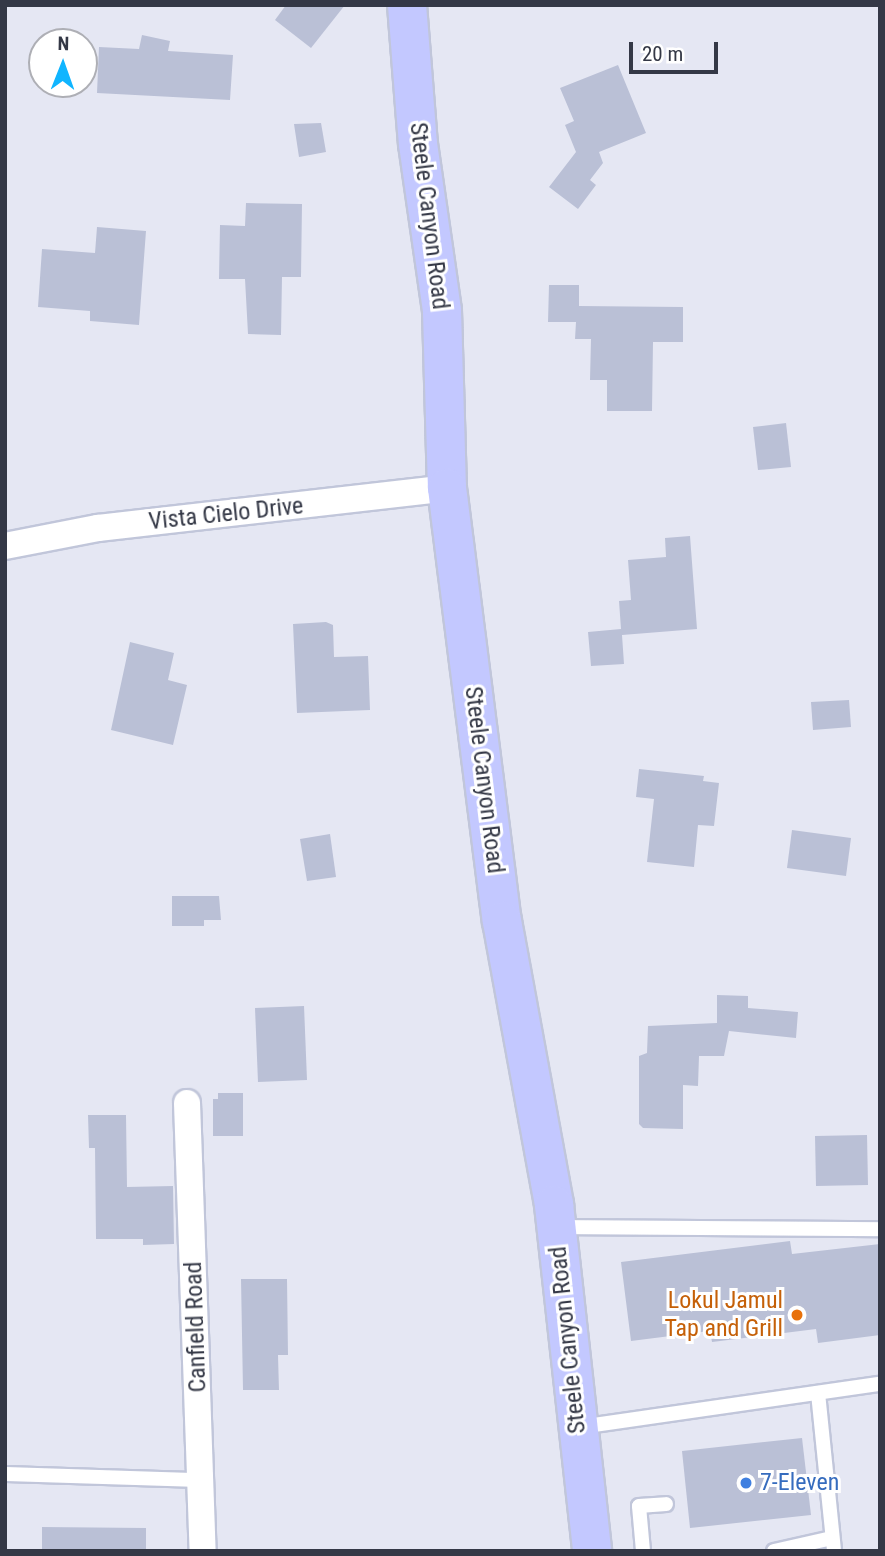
<!DOCTYPE html>
<style>
body{margin:0}
#map{position:relative;width:885px;height:1556px;overflow:hidden;background:#e5e7f3;font-family:"Roboto Condensed",sans-serif}
div>[style]{position:absolute}
.building>*{inset:0;background:#bac0d6}
.roads{filter:drop-shadow(2px 0 #c1c6da) drop-shadow(-2px 0 #c1c6da) drop-shadow(0 2px #c1c6da) drop-shadow(0 -2px #c1c6da)}
.lane>*{height:14px;margin:-7px;padding:0 7px;transform-origin:7px;border-radius:7px;background:#fff}
.street>*{height:26px;margin:-13px;padding:0 13px;transform-origin:13px;border-radius:13px;background:#fff}
.secondary>*{height:38px;margin:-19px;padding:0 19px;transform-origin:19px;border-radius:19px;background:#c3c8ff}
.dots>*{width:19px;height:19px;translate:-50% -50%;box-sizing:border-box;border:4px solid #fff;border-radius:50%}
span{translate:-50% -50%;white-space:nowrap;text-align:center;line-height:1.15;-webkit-text-stroke:6px #fff;paint-order:stroke}
.street-label{font-size:24px;color:#343846}
.food-label{font-size:24px;color:#c56008}
.right{translate:-100% -50%;text-align:right}
.shop-label{font-size:24px;color:#366cbe}
.left{translate:0 -50%;text-align:left}
.frame{position:absolute;inset:0;border:7px solid #343846;pointer-events:none}
.north{position:absolute;left:28px;top:28px;width:70px;height:70px;box-sizing:border-box;background:#fff;border:2px solid #aeafb5;border-radius:50%;rotate:1deg;font-size:19px;font-weight:700;line-height:28px;text-align:center;color:#343846}
.north::after{content:'';display:block;margin:auto;width:24px;height:32px;background:#10b5ff;clip-path:polygon(50% 0,100% 100%,50% 72%,0 100%)}
.scale{position:absolute;left:629px;top:42px;width:89px;height:32px;box-sizing:border-box;border:4px solid #343846;border-top:0;padding-left:9px;font-size:21px;line-height:24px;white-space:nowrap;color:#343846;-webkit-text-stroke:5px #fff;paint-order:stroke}
</style>
<div id="map">
<div class="building">
<i style="clip-path:polygon(286px 5px,345px 5px,311px 48px,275px 20px)"></i>
<i style="clip-path:polygon(142px 35px,170px 41px,168px 51px,233px 55px,230px 100px,97px 93px,99px 47px,139px 49px)"></i>
<i style="clip-path:polygon(618px 65px,646px 133px,599px 152px,603px 163px,590px 180px,596px 185px,578px 209px,549px 187px,576px 152px,565px 125px,574px 121px,560px 88px)"></i>
<i style="clip-path:polygon(321px 123px,326px 152px,299px 157px,294px 124px)"></i>
<i style="clip-path:polygon(246px 203px,302px 204px,301px 277px,282px 277px,281px 335px,248px 334px,245px 279px,219px 279px,220px 225px,245px 226px)"></i>
<i style="clip-path:polygon(97px 227px,146px 231px,139px 325px,90px 321px,90px 311px,38px 307px,42px 249px,95px 253px)"></i>
<i style="clip-path:polygon(549px 285px,579px 285px,579px 306px,683px 307px,683px 342px,653px 342px,652px 411px,607px 411px,607px 380px,590px 380px,591px 339px,575px 339px,576px 322px,548px 322px)"></i>
<i style="clip-path:polygon(786px 423px,791px 467px,758px 470px,753px 427px)"></i>
<i style="clip-path:polygon(690px 536px,697px 629px,622px 635px,624px 664px,591px 666px,588px 632px,621px 629px,619px 601px,631px 600px,628px 560px,666px 557px,665px 538px)"></i>
<i style="clip-path:polygon(326px 622px,333px 625px,334px 657px,368px 656px,370px 710px,297px 713px,293px 624px)"></i>
<i style="clip-path:polygon(130px 642px,174px 653px,168px 680px,187px 685px,173px 745px,111px 730px)"></i>
<i style="clip-path:polygon(849px 700px,851px 727px,813px 730px,811px 702px)"></i>
<i style="clip-path:polygon(639px 769px,704px 776px,703px 781px,719px 783px,714px 826px,698px 825px,694px 867px,647px 862px,654px 799px,636px 797px)"></i>
<i style="clip-path:polygon(792px 830px,851px 838px,846px 876px,787px 868px)"></i>
<i style="clip-path:polygon(330px 834px,336px 877px,307px 881px,300px 839px)"></i>
<i style="clip-path:polygon(172px 896px,219px 896px,221px 920px,204px 920px,204px 926px,172px 926px)"></i>
<i style="clip-path:polygon(717px 995px,748px 996px,748px 1008px,798px 1012px,796px 1038px,729px 1031px,724px 1056px,699px 1056px,698px 1086px,683px 1085px,683px 1129px,643px 1128px,639px 1124px,639px 1056px,647px 1053px,648px 1026px,717px 1023px)"></i>
<i style="clip-path:polygon(304px 1006px,307px 1080px,258px 1082px,255px 1008px)"></i>
<i style="clip-path:polygon(218px 1093px,243px 1093px,243px 1136px,213px 1136px,213px 1099px,218px 1099px)"></i>
<i style="clip-path:polygon(88px 1115px,126px 1115px,127px 1187px,173px 1186px,174px 1244px,143px 1245px,143px 1239px,96px 1239px,95px 1148px,89px 1148px)"></i>
<i style="clip-path:polygon(867px 1135px,868px 1185px,816px 1186px,815px 1136px)"></i>
<i style="clip-path:polygon(790px 1241px,792px 1254px,880px 1244px,880px 1335px,818px 1343px,816px 1329px,712px 1342px,710px 1331px,631px 1341px,621px 1262px)"></i>
<i style="clip-path:polygon(241px 1279px,287px 1279px,288px 1355px,278px 1355px,279px 1390px,243px 1390px)"></i>
<i style="clip-path:polygon(802px 1438px,811px 1515px,690px 1528px,682px 1451px)"></i>
<i style="clip-path:polygon(42px 1527px,146px 1528px,146px 1551px,42px 1551px)"></i>
</div>
<div class="roads">
<div class="lane">
<i style="left:557px;top:1227px;width:323px;rotate:0.4deg"></i>
<i style="left:818px;top:1393px;width:159px;rotate:84.2deg"></i>
<i style="left:580px;top:1427px;width:303px;rotate:-8.2deg"></i>
<i style="left:5px;top:1474px;width:196px;rotate:1.8deg"></i>
<i style="left:643px;top:1551px;width:45px;rotate:-95.1deg"></i>
<i style="left:639px;top:1506px;width:27px;rotate:-4deg"></i>
<i style="left:774px;top:1551px;width:59px;rotate:-12.6deg"></i>
</div>
<div class="street">
<i style="left:5px;top:546px;width:95px;rotate:-11deg"></i>
<i style="left:98px;top:528px;width:351px;rotate:-6.5deg"></i>
<i style="left:187px;top:1103px;width:448px;rotate:88deg"></i>
</div>
<div class="secondary">
<i style="left:407px;top:5px;width:139px;rotate:85.5deg"></i>
<i style="left:418px;top:144px;width:169px;rotate:81.8deg"></i>
<i style="left:442px;top:311px;width:177px;rotate:88.4deg"></i>
<i style="left:447px;top:488px;width:436px;rotate:82.8deg"></i>
<i style="left:502px;top:921px;width:289px;rotate:79.6deg"></i>
<i style="left:554px;top:1205px;width:348px;rotate:83.7deg"></i>
</div>
</div>
<div class="dots">
<i style="left:797px;top:1315px;background:#e8710a"></i>
<i style="left:746px;top:1483px;background:#3f7fe0"></i>
</div>
<div class="street-label">
<span style="left:429px;top:216px;rotate:83deg">Steele Canyon Road</span>
<span style="left:226px;top:514px;rotate:-6deg">Vista Cielo Drive</span>
<span style="left:484px;top:780px;rotate:83deg">Steele Canyon Road</span>
<span style="left:196px;top:1327px;rotate:-92deg">Canfield Road</span>
<span style="left:568px;top:1340px;rotate:-96deg">Steele Canyon Road</span>
</div>
<div class="food-label">
<span class="right" style="left:783px;top:1315px">Lokul Jamul<br>Tap and Grill</span>
</div>
<div class="shop-label">
<span class="left" style="left:760px;top:1483px">7-Eleven</span>
</div>
<div class="frame"></div>
<div class="north">N</div>
<div class="scale">20 m</div>
</div>
